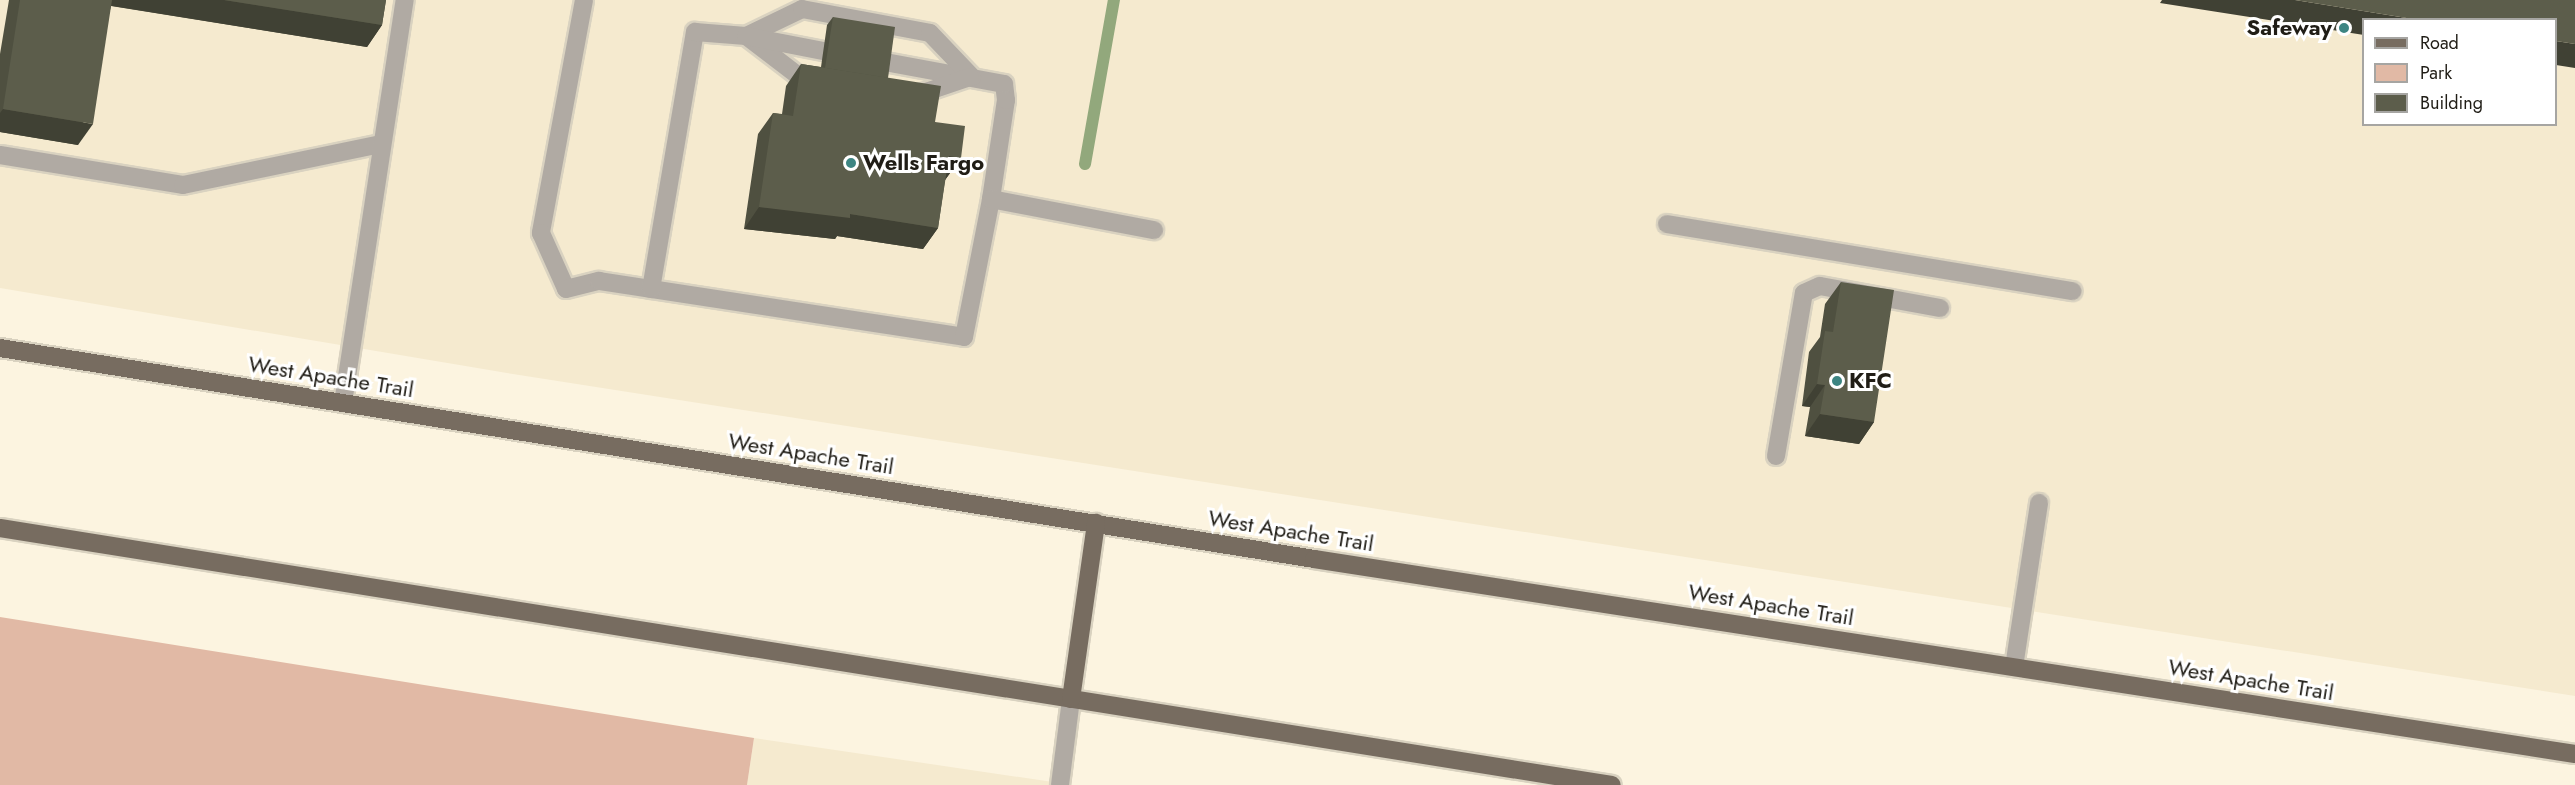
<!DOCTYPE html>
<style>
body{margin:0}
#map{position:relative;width:2575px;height:785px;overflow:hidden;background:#fcf4e0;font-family:Jost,sans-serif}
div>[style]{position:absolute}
.built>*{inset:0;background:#f5eacf}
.green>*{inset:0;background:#e1b9a5}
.stream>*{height:12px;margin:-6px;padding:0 6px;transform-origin:6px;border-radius:6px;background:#92a87c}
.roads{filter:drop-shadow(2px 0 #d9d2c0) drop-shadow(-2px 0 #d9d2c0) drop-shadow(0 2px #d9d2c0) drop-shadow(0 -2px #d9d2c0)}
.service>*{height:18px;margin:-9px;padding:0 9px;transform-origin:9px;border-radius:9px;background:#b0aaa3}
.primary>*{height:18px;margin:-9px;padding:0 9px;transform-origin:9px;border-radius:9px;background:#776c60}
.wall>*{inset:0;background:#4f5040}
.shaded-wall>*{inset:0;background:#404134}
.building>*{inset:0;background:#5c5d4b}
.dots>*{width:16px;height:16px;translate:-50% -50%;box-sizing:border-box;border:3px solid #fff;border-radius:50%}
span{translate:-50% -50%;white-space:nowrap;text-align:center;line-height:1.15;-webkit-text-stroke:6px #fff;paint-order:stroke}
.poi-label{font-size:22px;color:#201d16;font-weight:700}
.right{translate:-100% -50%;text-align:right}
.left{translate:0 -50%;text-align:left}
.street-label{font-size:22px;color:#201d16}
.legend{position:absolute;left:2362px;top:18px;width:195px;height:108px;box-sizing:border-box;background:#fff;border:2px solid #a6a5a2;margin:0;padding:8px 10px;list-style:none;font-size:18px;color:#201d16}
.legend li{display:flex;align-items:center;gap:12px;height:30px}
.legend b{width:30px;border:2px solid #a6a5a2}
</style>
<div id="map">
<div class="built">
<i style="clip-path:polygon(evenodd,0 0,2575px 0,2575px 696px,507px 373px,0 288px,0 0,2364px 20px,2556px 20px,2556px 124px,2364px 124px,2364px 20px)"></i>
<i style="clip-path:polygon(754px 738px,1073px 785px,747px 785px)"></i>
</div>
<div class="green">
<i style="clip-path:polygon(0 617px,754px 738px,747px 785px,0 785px)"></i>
</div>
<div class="stream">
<i style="left:1085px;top:164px;width:167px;rotate:-80deg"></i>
</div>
<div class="roads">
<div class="service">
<i style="left:584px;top:0;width:237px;rotate:100.5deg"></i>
<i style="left:541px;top:233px;width:61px;rotate:65.9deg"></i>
<i style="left:566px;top:289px;width:34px;rotate:-14deg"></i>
<i style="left:599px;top:281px;width:369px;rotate:8.7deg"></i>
<i style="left:964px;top:337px;width:141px;rotate:-78.9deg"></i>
<i style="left:991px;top:199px;width:100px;rotate:-81.4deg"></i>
<i style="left:1006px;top:100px;width:16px;rotate:-97deg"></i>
<i style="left:1004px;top:84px;width:121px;rotate:-169.5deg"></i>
<i style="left:746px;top:36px;width:62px;rotate:-25.7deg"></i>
<i style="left:802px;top:9px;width:130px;rotate:10.6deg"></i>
<i style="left:930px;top:33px;width:61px;rotate:46.3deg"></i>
<i style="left:749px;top:38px;width:59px;rotate:37.5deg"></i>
<i style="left:796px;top:74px;width:22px;rotate:13deg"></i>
<i style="left:917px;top:95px;width:56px;rotate:-18.8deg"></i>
<i style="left:0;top:155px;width:185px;rotate:9.3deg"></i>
<i style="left:183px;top:185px;width:202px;rotate:-11.7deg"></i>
<i style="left:991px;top:199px;width:166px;rotate:10.8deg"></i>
<i style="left:1667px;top:224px;width:411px;rotate:9.4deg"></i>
<i style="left:651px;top:289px;width:261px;rotate:-80.3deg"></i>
<i style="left:695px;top:32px;width:51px;rotate:4.5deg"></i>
<i style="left:746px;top:36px;width:78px;rotate:11deg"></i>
<i style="left:343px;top:403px;width:408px;rotate:-81.3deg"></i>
<i style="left:1776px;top:456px;width:165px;rotate:-80.3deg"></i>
<i style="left:1804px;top:293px;width:17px;rotate:-24deg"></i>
<i style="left:1820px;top:286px;width:122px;rotate:10.4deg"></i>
<i style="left:2014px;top:667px;width:166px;rotate:-81.3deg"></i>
<i style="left:1060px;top:785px;width:87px;rotate:-82.7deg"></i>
</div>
<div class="primary">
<i style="left:0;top:348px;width:1331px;rotate:9.12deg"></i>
<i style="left:1314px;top:559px;width:1276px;rotate:8.79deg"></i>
<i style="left:0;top:528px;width:1632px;rotate:9.06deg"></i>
<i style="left:1071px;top:699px;width:178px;rotate:-81.9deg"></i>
</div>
</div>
<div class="wall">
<i style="clip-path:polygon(9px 0,386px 0,382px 25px,367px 47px,111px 6px,78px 145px,0 132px,0 54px)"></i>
<i style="clip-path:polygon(833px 17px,888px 78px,935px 122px,961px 158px,945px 180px,938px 228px,923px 249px,837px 236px,835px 239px,744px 229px,758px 134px,773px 113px,782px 114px,786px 86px,801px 64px,821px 67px,827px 25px)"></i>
<i style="clip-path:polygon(1841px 282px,1874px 422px,1859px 444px,1805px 436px,1810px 407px,1802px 406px,1809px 352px,1820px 337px,1825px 304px)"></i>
</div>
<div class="shaded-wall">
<i style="clip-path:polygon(103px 0,224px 0,382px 25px,367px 47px,100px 4px)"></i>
<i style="clip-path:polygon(2162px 0,2295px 0,2419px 20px,2364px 20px,2364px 35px,2160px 3px)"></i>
<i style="clip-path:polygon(2556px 41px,2575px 44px,2575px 68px,2556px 65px)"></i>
<i style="clip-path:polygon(3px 109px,93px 124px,78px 145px,0 132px,0 113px)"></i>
<i style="clip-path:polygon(949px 156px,961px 158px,945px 180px,933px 178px)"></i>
<i style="clip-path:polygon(759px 207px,850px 214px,938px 228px,923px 249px,837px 236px,835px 239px,744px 229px)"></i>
<i style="clip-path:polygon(1817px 384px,1825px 385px,1810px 407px,1802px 406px)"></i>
<i style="clip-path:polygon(1820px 414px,1874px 422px,1859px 444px,1805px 436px)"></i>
</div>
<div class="building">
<i style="clip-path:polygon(20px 0,112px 0,93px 124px,3px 109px)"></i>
<i style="clip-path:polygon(224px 0,386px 0,382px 25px)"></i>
<i style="clip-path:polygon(2295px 0,2575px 0,2575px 44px,2556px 41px,2556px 20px,2419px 20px)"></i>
<i style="clip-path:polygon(833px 17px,895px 27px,888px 78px,825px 68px)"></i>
<i style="clip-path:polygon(801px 64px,941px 86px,935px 122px,965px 126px,961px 158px,949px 156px,938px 228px,850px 214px,850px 218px,759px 207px,773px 113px,793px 116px)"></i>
<i style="clip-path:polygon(1841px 282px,1894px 290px,1874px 422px,1820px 414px,1825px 385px,1817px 384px,1825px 331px,1833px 332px)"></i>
</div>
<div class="dots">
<i style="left:2344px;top:28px;background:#3d8582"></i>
<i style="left:851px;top:163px;background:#3d8582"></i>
<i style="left:1837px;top:381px;background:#3d8582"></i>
</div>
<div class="poi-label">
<span class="right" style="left:2332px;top:28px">Safeway</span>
<span class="left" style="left:863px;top:163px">Wells Fargo</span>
<span class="left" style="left:1849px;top:381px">KFC</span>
</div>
<div class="street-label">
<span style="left:331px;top:377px;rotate:9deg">West Apache Trail</span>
<span style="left:811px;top:454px;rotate:9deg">West Apache Trail</span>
<span style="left:1291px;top:531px;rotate:9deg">West Apache Trail</span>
<span style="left:1771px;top:605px;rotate:9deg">West Apache Trail</span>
<span style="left:2251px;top:680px;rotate:9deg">West Apache Trail</span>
</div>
<ul class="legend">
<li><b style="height:8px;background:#776c60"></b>Road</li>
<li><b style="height:16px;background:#e1b9a5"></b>Park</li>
<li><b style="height:16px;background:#5c5d4b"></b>Building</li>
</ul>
</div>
